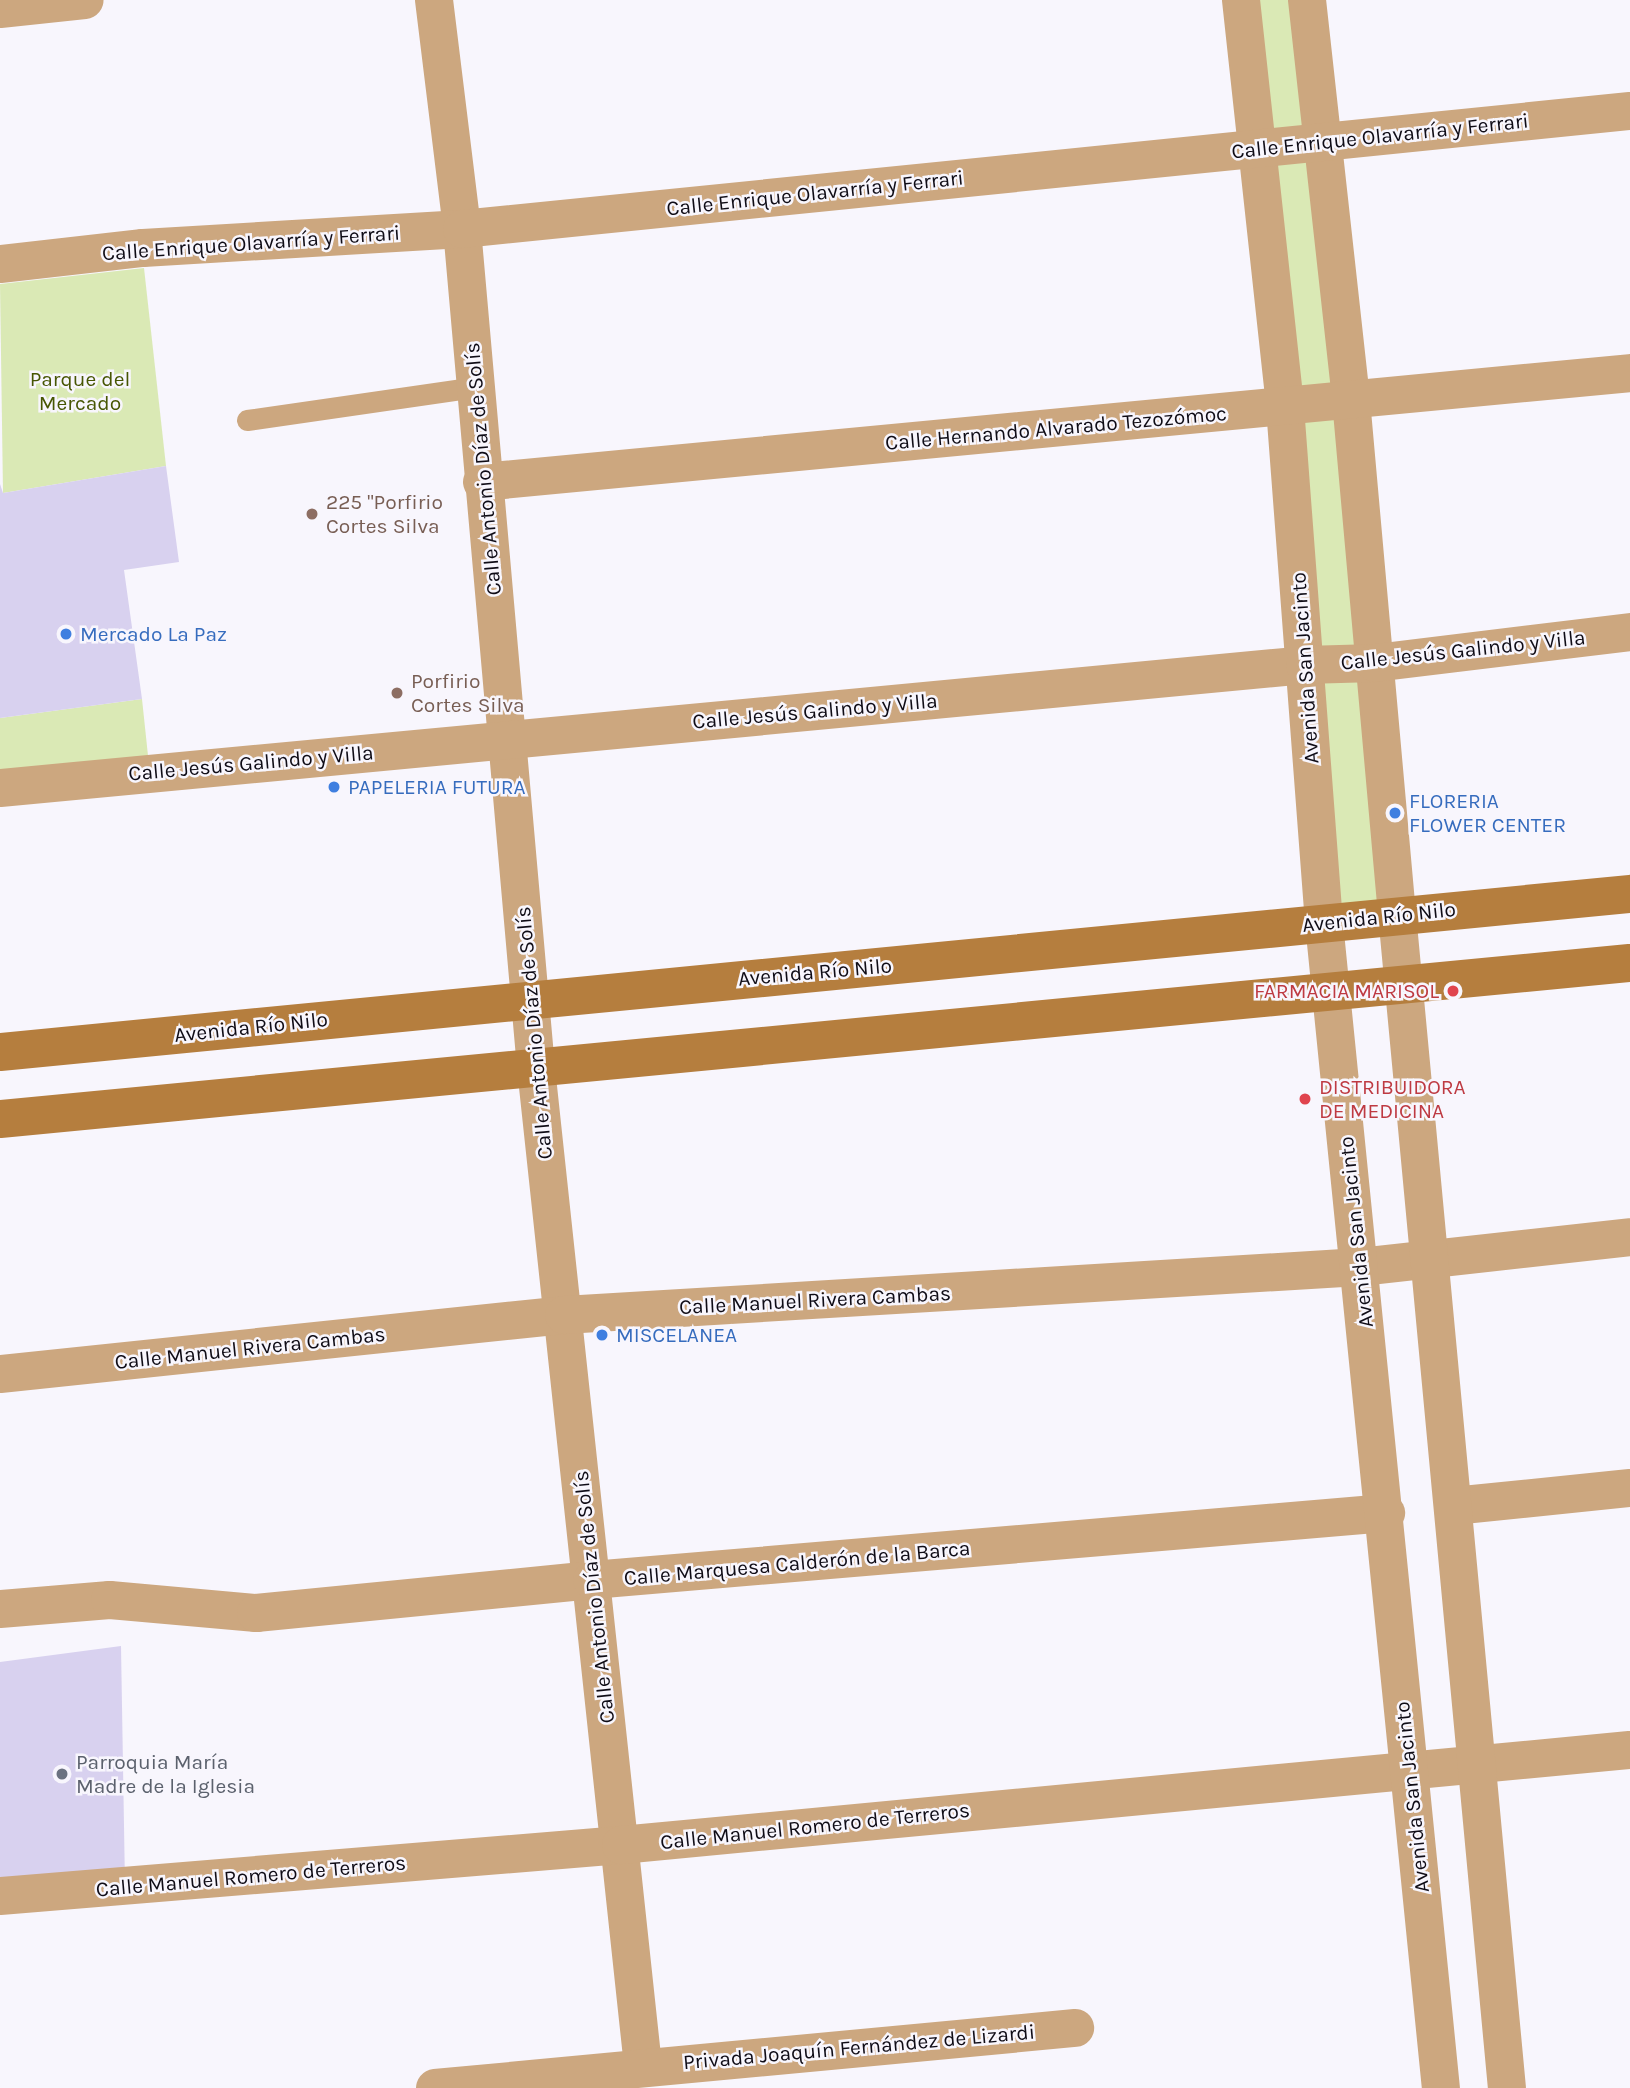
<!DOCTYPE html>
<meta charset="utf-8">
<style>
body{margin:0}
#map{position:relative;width:1630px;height:2088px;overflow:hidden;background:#f8f6fd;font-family:Karla,sans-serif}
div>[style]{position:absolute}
.green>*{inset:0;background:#dae9b5}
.building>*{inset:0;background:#d8d1ef}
.service>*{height:21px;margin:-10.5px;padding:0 10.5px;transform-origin:10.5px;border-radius:10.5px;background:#cca77f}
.minor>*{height:38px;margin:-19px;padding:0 19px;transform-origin:19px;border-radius:19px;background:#cca77f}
.tertiary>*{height:38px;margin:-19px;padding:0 19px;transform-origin:19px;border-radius:19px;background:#cca77f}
.secondary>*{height:38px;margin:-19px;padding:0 19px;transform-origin:19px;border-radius:19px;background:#b57e3e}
.dots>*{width:19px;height:19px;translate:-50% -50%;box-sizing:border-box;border:4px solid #f8f6fd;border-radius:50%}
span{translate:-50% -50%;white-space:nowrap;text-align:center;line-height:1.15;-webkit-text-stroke:5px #f8f6fd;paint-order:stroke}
.street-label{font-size:21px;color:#0f0c16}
.park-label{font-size:21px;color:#475603}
.education-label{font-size:21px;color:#785e54}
.left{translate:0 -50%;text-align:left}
.shop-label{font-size:21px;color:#366cbe}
.health-label{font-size:21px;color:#be3a42}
.right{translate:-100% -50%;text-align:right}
.worship-label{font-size:21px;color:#5b616d}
</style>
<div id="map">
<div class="green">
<i style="clip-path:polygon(1243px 0,1304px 0,1318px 138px,1260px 144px)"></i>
<i style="clip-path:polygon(1319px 153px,1348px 397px,1287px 404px,1261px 159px)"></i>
<i style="clip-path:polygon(144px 268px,166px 466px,3px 493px,0 284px)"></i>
<i style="clip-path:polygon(1348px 410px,1370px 659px,1310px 661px,1291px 415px)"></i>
<i style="clip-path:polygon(1375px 676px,1392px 911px,1328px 918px,1310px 680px)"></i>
<i style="clip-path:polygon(142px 699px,149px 765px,0 782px,0 718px)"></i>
</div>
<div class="building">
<i style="clip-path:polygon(166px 466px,179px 562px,124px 570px,142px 699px,0 718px,0 484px,3px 493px)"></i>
<i style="clip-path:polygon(121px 1646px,125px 1885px,0 1892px,0 1662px)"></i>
</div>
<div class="service">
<i style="left:247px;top:420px;width:230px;rotate:-8.2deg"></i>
</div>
<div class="minor">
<i style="left:434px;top:0;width:231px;rotate:83deg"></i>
<i style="left:462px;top:229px;width:842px;rotate:84.96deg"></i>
<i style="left:536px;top:1068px;width:1004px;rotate:83.88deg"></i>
<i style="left:1241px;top:0;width:409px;rotate:83.8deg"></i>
<i style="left:1285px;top:407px;width:517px;rotate:85.68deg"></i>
<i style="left:1307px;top:0;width:402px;rotate:83.7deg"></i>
<i style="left:1351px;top:400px;width:516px;rotate:84.89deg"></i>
<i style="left:0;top:9px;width:85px;rotate:-6deg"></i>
<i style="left:0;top:264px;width:144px;rotate:-6.4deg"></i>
<i style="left:143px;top:248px;width:320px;rotate:-3.4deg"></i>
<i style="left:462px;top:229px;width:1174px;rotate:-5.77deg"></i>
<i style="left:482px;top:482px;width:1153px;rotate:-5.42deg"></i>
<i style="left:0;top:788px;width:1311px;rotate:-5.38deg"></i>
<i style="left:1305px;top:665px;width:70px;rotate:-1.6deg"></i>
<i style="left:1375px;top:663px;width:257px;rotate:-6.9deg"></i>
<i style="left:0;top:1374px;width:567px;rotate:-5.97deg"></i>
<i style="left:564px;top:1315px;width:797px;rotate:-3.45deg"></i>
<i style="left:1360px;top:1267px;width:272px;rotate:-6.3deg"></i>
<i style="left:1453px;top:1506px;width:178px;rotate:-5.8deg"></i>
<i style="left:0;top:1609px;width:110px;rotate:-4.7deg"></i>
<i style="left:110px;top:1600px;width:147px;rotate:5.1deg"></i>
<i style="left:256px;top:1613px;width:338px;rotate:-5.6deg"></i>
<i style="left:592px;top:1580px;width:797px;rotate:-4.82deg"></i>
<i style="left:0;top:1896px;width:623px;rotate:-4.69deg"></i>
<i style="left:621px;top:1845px;width:1013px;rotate:-5.38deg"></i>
<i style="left:435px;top:2088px;width:643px;rotate:-5.36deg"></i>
</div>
<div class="tertiary">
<i style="left:1397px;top:914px;width:1179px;rotate:84.65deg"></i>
<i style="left:1324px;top:923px;width:1171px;rotate:84.27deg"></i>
</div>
<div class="secondary">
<i style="left:0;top:1052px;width:1638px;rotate:-5.54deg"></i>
<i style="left:0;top:1119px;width:1637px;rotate:-5.47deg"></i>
</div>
<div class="dots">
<i style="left:312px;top:514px;background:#8d6e63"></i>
<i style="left:66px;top:634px;background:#3f7fe0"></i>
<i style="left:397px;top:693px;background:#8d6e63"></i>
<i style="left:334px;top:787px;background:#3f7fe0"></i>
<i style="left:1395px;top:813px;background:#3f7fe0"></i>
<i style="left:1453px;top:991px;background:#e0444e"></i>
<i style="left:1305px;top:1099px;background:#e0444e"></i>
<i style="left:602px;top:1335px;background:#3f7fe0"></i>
<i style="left:62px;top:1774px;background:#6b7280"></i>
</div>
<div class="street-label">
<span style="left:1380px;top:136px;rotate:-6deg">Calle Enrique Olavarría y Ferrari</span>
<span style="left:815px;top:193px;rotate:-6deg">Calle Enrique Olavarría y Ferrari</span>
<span style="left:251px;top:243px;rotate:-4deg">Calle Enrique Olavarría y Ferrari</span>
<span style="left:1056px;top:428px;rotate:-5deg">Calle Hernando Alvarado Tezozómoc</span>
<span style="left:483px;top:469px;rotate:-95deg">Calle Antonio Díaz de Solís</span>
<span style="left:1463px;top:650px;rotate:-6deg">Calle Jesús Galindo y Villa</span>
<span style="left:1305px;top:668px;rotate:-94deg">Avenida San Jacinto</span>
<span style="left:815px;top:711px;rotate:-5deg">Calle Jesús Galindo y Villa</span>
<span style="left:251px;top:763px;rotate:-5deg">Calle Jesús Galindo y Villa</span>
<span style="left:1379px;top:917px;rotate:-6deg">Avenida Río Nilo</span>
<span style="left:815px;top:972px;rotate:-5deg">Avenida Río Nilo</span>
<span style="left:251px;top:1027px;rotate:-6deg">Avenida Río Nilo</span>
<span style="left:534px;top:1033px;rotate:-95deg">Calle Antonio Díaz de Solís</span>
<span style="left:1356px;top:1232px;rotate:-96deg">Avenida San Jacinto</span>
<span style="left:815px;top:1300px;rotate:-3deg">Calle Manuel Rivera Cambas</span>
<span style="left:250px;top:1348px;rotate:-6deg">Calle Manuel Rivera Cambas</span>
<span style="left:797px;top:1563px;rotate:-5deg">Calle Marquesa Calderón de la Barca</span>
<span style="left:594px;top:1597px;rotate:-96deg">Calle Antonio Díaz de Solís</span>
<span style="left:1412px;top:1797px;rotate:-96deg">Avenida San Jacinto</span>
<span style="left:815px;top:1826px;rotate:-6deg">Calle Manuel Romero de Terreros</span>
<span style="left:251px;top:1876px;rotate:-5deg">Calle Manuel Romero de Terreros</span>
<span style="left:859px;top:2047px;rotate:-5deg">Privada Joaquín Fernández de Lizardi</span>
</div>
<div class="park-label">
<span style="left:80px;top:391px">Parque del<br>Mercado</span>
</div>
<div class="education-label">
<span class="left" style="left:326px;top:514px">225 "Porfirio<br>Cortes Silva</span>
<span class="left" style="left:411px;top:693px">Porfirio<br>Cortes Silva</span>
</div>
<div class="shop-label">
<span class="left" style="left:80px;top:634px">Mercado La Paz</span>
<span class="left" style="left:348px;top:787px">PAPELERIA FUTURA</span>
<span class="left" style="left:1409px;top:813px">FLORERIA<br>FLOWER CENTER</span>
<span class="left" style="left:616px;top:1335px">MISCELANEA</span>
</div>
<div class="health-label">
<span class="right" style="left:1439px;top:991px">FARMACIA MARISOL</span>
<span class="left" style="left:1319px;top:1099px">DISTRIBUIDORA<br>DE MEDICINA</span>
</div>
<div class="worship-label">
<span class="left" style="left:76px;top:1774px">Parroquia María<br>Madre de la Iglesia</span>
</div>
</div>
